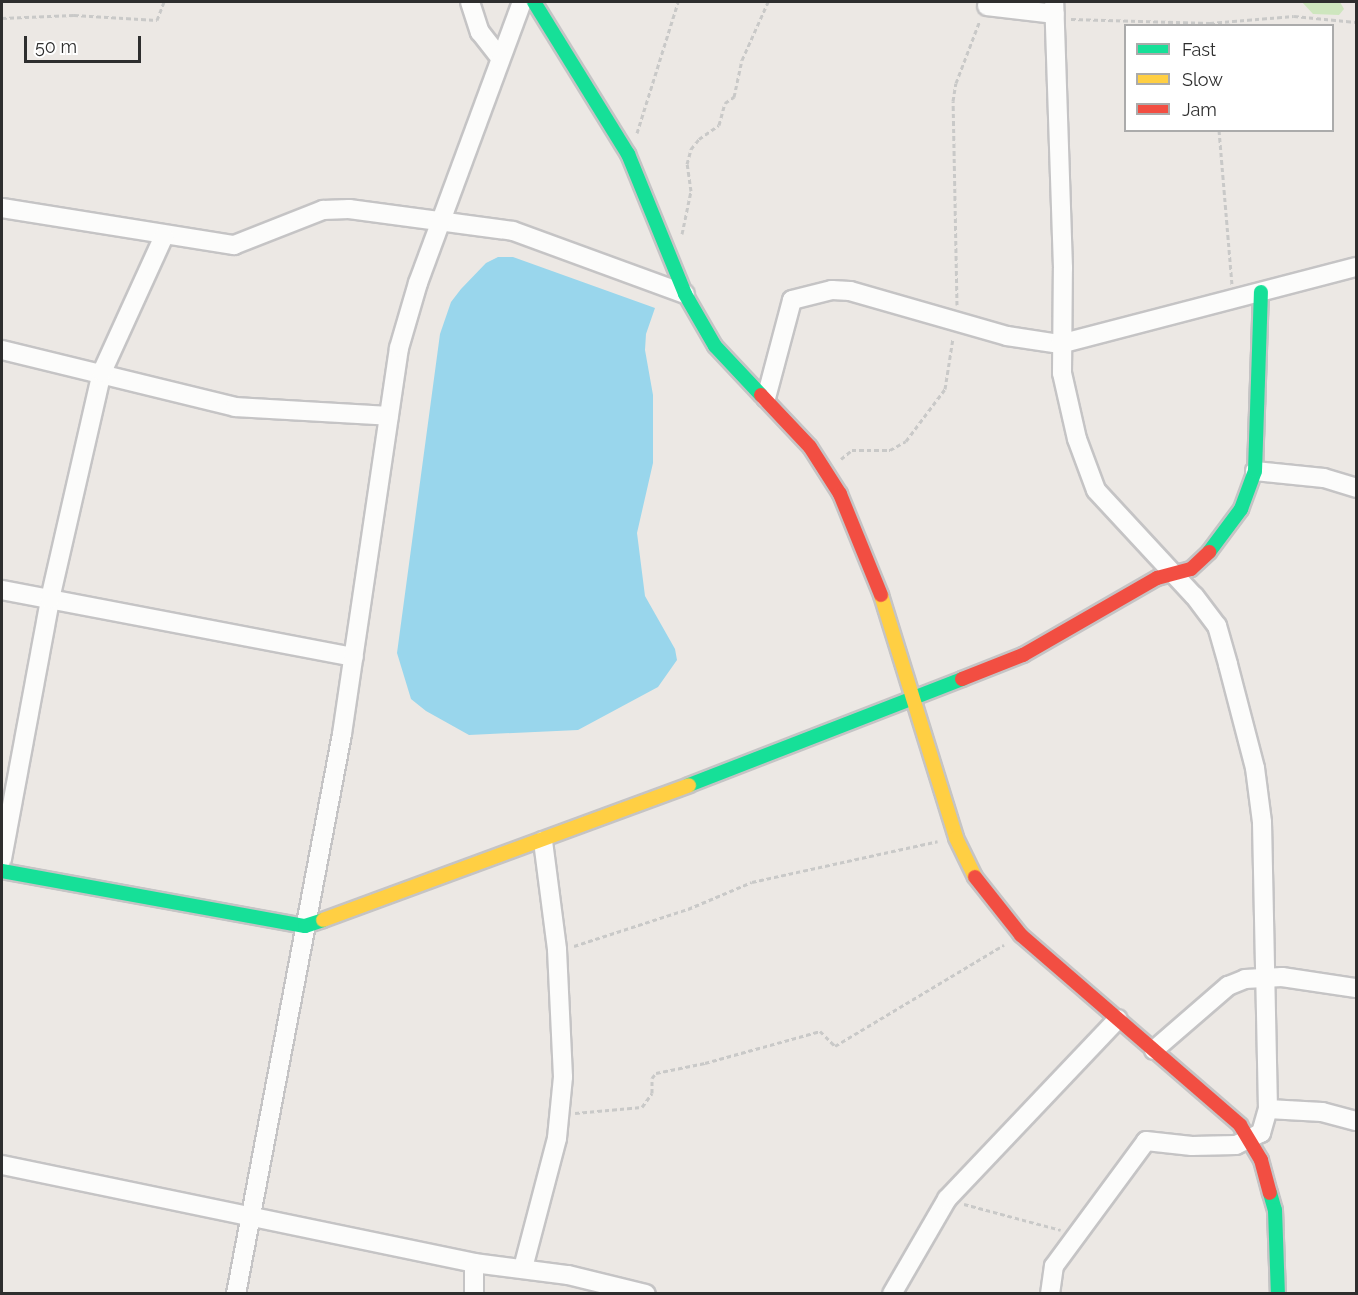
<!DOCTYPE html>
<style>
body{margin:0}
#map{position:relative;width:1358px;height:1295px;overflow:hidden;background:#ece8e4;font-family:Raleway,sans-serif}
div>[style]{position:absolute}
.green>*{inset:0;background:#cee6be}
.water>*{inset:0;background:#99d6ec}
.path>*{height:3px;margin-top:-1.5px;transform-origin:0;background:repeating-linear-gradient(90deg,#c9c9c8 0 4.5px,transparent 0 7.5px)}
.roads{filter:drop-shadow(2px 0 #c5c4c5) drop-shadow(-2px 0 #c5c4c5) drop-shadow(0 2px #c5c4c5) drop-shadow(0 -2px #c5c4c5)}
.street>*{height:18px;margin:-9px;padding:0 9px;transform-origin:9px;border-radius:9px;background:#fcfcfb}
.fast>*{height:14px;margin:-7px;padding:0 7px;transform-origin:7px;border-radius:7px;background:#16e098}
.slow>*{height:14px;margin:-7px;padding:0 7px;transform-origin:7px;border-radius:7px;background:#ffcf43}
.jam>*{height:14px;margin:-7px;padding:0 7px;transform-origin:7px;border-radius:7px;background:#f24e42}
span{translate:-50% -50%;white-space:nowrap;text-align:center;line-height:1.15;-webkit-text-stroke:4.5px #fff;paint-order:stroke}
.frame{position:absolute;inset:0;border:3px solid #2e2e2e;pointer-events:none}
.legend{position:absolute;left:1124px;top:24px;width:210px;height:108px;box-sizing:border-box;background:#fff;border:2px solid #ababab;margin:0;padding:8px 10px;list-style:none;font-size:18px;color:#2e2e2e}
.legend li{display:flex;align-items:center;gap:12px;height:30px}
.legend b{width:30px;border:2px solid #ababab}
.scale{position:absolute;left:24px;top:36px;width:117px;height:27px;box-sizing:border-box;border:3px solid #2e2e2e;border-top:0;padding-left:8px;font-size:18px;line-height:21px;white-space:nowrap;color:#2e2e2e;-webkit-text-stroke:4px #fff;paint-order:stroke}
</style>
<div id="map">
<div class="green">
<i style="clip-path:polygon(1302px 2px,1340px 2px,1344px 9px,1339px 15px,1313px 14px)"></i>
</div>
<div class="water">
<i style="clip-path:polygon(498px 257px,513px 257px,655px 308px,646px 334px,645px 350px,653px 395px,653px 463px,637px 533px,645px 596px,675px 649px,677px 660px,658px 687px,578px 730px,469px 735px,426px 711px,411px 699px,397px 653px,440px 334px,451px 302px,461px 289px,486px 263px)"></i>
</div>
<div class="path">
<i style="left:2px;top:18px;width:72px;rotate:-2.4deg"></i>
<i style="left:74px;top:15px;width:83px;rotate:3.4deg"></i>
<i style="left:157px;top:20px;width:19px;rotate:-69deg"></i>
<i style="left:1071px;top:19px;width:139px;rotate:1.6deg"></i>
<i style="left:1210px;top:23px;width:84px;rotate:-4.8deg"></i>
<i style="left:1294px;top:16px;width:62px;rotate:5.5deg"></i>
<i style="left:1219px;top:130px;width:155px;rotate:85.2deg"></i>
<i style="left:637px;top:133px;width:137px;rotate:-72.6deg"></i>
<i style="left:682px;top:234px;width:44px;rotate:-78.2deg"></i>
<i style="left:691px;top:191px;width:27px;rotate:-98deg"></i>
<i style="left:687px;top:164px;width:16px;rotate:-75deg"></i>
<i style="left:691px;top:149px;width:13px;rotate:-51deg"></i>
<i style="left:699px;top:139px;width:24px;rotate:-35deg"></i>
<i style="left:719px;top:125px;width:23px;rotate:-75deg"></i>
<i style="left:725px;top:103px;width:11px;rotate:-34deg"></i>
<i style="left:734px;top:97px;width:38px;rotate:-78deg"></i>
<i style="left:742px;top:60px;width:64px;rotate:-65.9deg"></i>
<i style="left:957px;top:305px;width:204px;rotate:-91.1deg"></i>
<i style="left:953px;top:101px;width:18px;rotate:-81deg"></i>
<i style="left:956px;top:83px;width:67px;rotate:-69.1deg"></i>
<i style="left:841px;top:459px;width:14px;rotate:-39deg"></i>
<i style="left:852px;top:450px;width:38px"></i>
<i style="left:890px;top:450px;width:18px;rotate:-29deg"></i>
<i style="left:906px;top:441px;width:65px;rotate:-53.1deg"></i>
<i style="left:945px;top:389px;width:52px;rotate:-81.1deg"></i>
<i style="left:574px;top:946px;width:120px;rotate:-18deg"></i>
<i style="left:688px;top:909px;width:69px;rotate:-22.9deg"></i>
<i style="left:752px;top:882px;width:190px;rotate:-12.4deg"></i>
<i style="left:575px;top:1113px;width:67px;rotate:-5.1deg"></i>
<i style="left:642px;top:1107px;width:17px;rotate:-54deg"></i>
<i style="left:652px;top:1093px;width:15px;rotate:-90deg"></i>
<i style="left:652px;top:1078px;width:6px;rotate:-51deg"></i>
<i style="left:656px;top:1073px;width:50px;rotate:-11.5deg"></i>
<i style="left:705px;top:1063px;width:119px;rotate:-15.5deg"></i>
<i style="left:820px;top:1031px;width:21px;rotate:45deg"></i>
<i style="left:835px;top:1046px;width:197px;rotate:-30.9deg"></i>
<i style="left:964px;top:1204px;width:100px;rotate:15deg"></i>
</div>
<div class="roads">
<div class="street">
<i style="left:470px;top:2px;width:32px;rotate:72deg"></i>
<i style="left:480px;top:32px;width:33px;rotate:52deg"></i>
<i style="left:987px;top:6px;width:68px;rotate:6.7deg"></i>
<i style="left:2px;top:208px;width:235px;rotate:9.1deg"></i>
<i style="left:234px;top:245px;width:96px;rotate:-21.5deg"></i>
<i style="left:323px;top:210px;width:26px;rotate:-2deg"></i>
<i style="left:349px;top:209px;width:165px;rotate:7.6deg"></i>
<i style="left:513px;top:231px;width:183px;rotate:20.1deg"></i>
<i style="left:2px;top:350px;width:240px;rotate:13.7deg"></i>
<i style="left:235px;top:407px;width:154px;rotate:3.3deg"></i>
<i style="left:766px;top:398px;width:101px;rotate:-75.1deg"></i>
<i style="left:792px;top:300px;width:41px;rotate:-14deg"></i>
<i style="left:832px;top:290px;width:18px;rotate:3deg"></i>
<i style="left:850px;top:291px;width:163px;rotate:16deg"></i>
<i style="left:1007px;top:336px;width:54px;rotate:8.6deg"></i>
<i style="left:1060px;top:344px;width:306px;rotate:-14.6deg"></i>
<i style="left:1255px;top:471px;width:69px;rotate:5.8deg"></i>
<i style="left:1324px;top:478px;width:34px;rotate:17deg"></i>
<i style="left:2px;top:590px;width:358px;rotate:10.8deg"></i>
<i style="left:2px;top:859px;width:264px;rotate:-79.5deg"></i>
<i style="left:50px;top:599px;width:233px;rotate:-77.1deg"></i>
<i style="left:102px;top:372px;width:149px;rotate:-65.5deg"></i>
<i style="left:1154px;top:1050px;width:98px;rotate:-40.9deg"></i>
<i style="left:1228px;top:986px;width:18px;rotate:-22deg"></i>
<i style="left:1245px;top:979px;width:37px;rotate:-3deg"></i>
<i style="left:1282px;top:977px;width:75px;rotate:8.5deg"></i>
<i style="left:1268px;top:1109px;width:54px;rotate:3.2deg"></i>
<i style="left:1322px;top:1112px;width:35px;rotate:15deg"></i>
<i style="left:2px;top:1165px;width:482px;rotate:11.7deg"></i>
<i style="left:474px;top:1263px;width:95px;rotate:7.3deg"></i>
<i style="left:568px;top:1275px;width:80px;rotate:13.7deg"></i>
<i style="left:523px;top:1268px;width:134px;rotate:-75.3deg"></i>
<i style="left:557px;top:1138px;width:61px;rotate:-84.4deg"></i>
<i style="left:563px;top:1077px;width:128px;rotate:-92.7deg"></i>
<i style="left:557px;top:949px;width:109px;rotate:-97.4deg"></i>
<i style="left:236px;top:1294px;width:570px;rotate:-79.28deg"></i>
<i style="left:342px;top:734px;width:390px;rotate:-81.6deg"></i>
<i style="left:399px;top:348px;width:68px;rotate:-73.7deg"></i>
<i style="left:418px;top:283px;width:300px;rotate:-69.7deg"></i>
<i style="left:474px;top:1294px;width:31px;rotate:-90deg"></i>
<i style="left:892px;top:1294px;width:110px;rotate:-59.9deg"></i>
<i style="left:947px;top:1199px;width:248px;rotate:-46.5deg"></i>
<i style="left:1050px;top:1294px;width:28px;rotate:-82deg"></i>
<i style="left:1054px;top:1266px;width:155px;rotate:-53.6deg"></i>
<i style="left:1146px;top:1141px;width:46px;rotate:6.2deg"></i>
<i style="left:1192px;top:1146px;width:44px;rotate:-1.3deg"></i>
<i style="left:1236px;top:1145px;width:28px;rotate:-26deg"></i>
<i style="left:1261px;top:1133px;width:25px;rotate:-74deg"></i>
<i style="left:1268px;top:1109px;width:287px;rotate:-91.2deg"></i>
<i style="left:1262px;top:822px;width:54px;rotate:-97.4deg"></i>
<i style="left:1255px;top:768px;width:107px;rotate:-104.6deg"></i>
<i style="left:1228px;top:664px;width:40px;rotate:-106deg"></i>
<i style="left:1217px;top:626px;width:38px;rotate:-127deg"></i>
<i style="left:1194px;top:596px;width:144px;rotate:-132.8deg"></i>
<i style="left:1096px;top:490px;width:54px;rotate:-110.4deg"></i>
<i style="left:1077px;top:439px;width:68px;rotate:-102.8deg"></i>
<i style="left:1062px;top:373px;width:105px;rotate:-89.5deg"></i>
<i style="left:1063px;top:268px;width:266px;rotate:-91.9deg"></i>
</div>
<div class="fast">
<i style="left:534px;top:2px;width:179px;rotate:58.3deg"></i>
<i style="left:628px;top:154px;width:151px;rotate:67.8deg"></i>
<i style="left:685px;top:294px;width:60px;rotate:60deg"></i>
<i style="left:715px;top:346px;width:67px;rotate:46.8deg"></i>
<i style="left:1209px;top:552px;width:54px;rotate:-53.3deg"></i>
<i style="left:1241px;top:509px;width:40px;rotate:-69.8deg"></i>
<i style="left:1255px;top:471px;width:179px;rotate:-88.1deg"></i>
<i style="left:689px;top:785px;width:293px;rotate:-21.2deg"></i>
<i style="left:2px;top:871px;width:308px;rotate:10.3deg"></i>
<i style="left:305px;top:926px;width:19px;rotate:-18deg"></i>
<i style="left:1270px;top:1193px;width:18px;rotate:74deg"></i>
<i style="left:1275px;top:1210px;width:84px;rotate:88deg"></i>
</div>
<div class="slow">
<i style="left:881px;top:595px;width:254px;rotate:72.8deg"></i>
<i style="left:956px;top:838px;width:43px;rotate:64deg"></i>
<i style="left:323px;top:920px;width:390px;rotate:-20.2deg"></i>
</div>
<div class="jam">
<i style="left:761px;top:395px;width:71px;rotate:46.7deg"></i>
<i style="left:810px;top:447px;width:56px;rotate:57.4deg"></i>
<i style="left:840px;top:494px;width:109px;rotate:67.9deg"></i>
<i style="left:962px;top:679px;width:66px;rotate:-21.5deg"></i>
<i style="left:1023px;top:655px;width:155px;rotate:-29.9deg"></i>
<i style="left:1157px;top:578px;width:35px;rotate:-15deg"></i>
<i style="left:1191px;top:569px;width:25px;rotate:-43deg"></i>
<i style="left:975px;top:877px;width:74px;rotate:51.6deg"></i>
<i style="left:1021px;top:935px;width:290px;rotate:40.9deg"></i>
<i style="left:1240px;top:1125px;width:41px;rotate:59deg"></i>
<i style="left:1261px;top:1160px;width:34px;rotate:75deg"></i>
</div>
</div>
<div class="frame"></div>
<ul class="legend">
<li><b style="height:8px;background:#16e098"></b>Fast</li>
<li><b style="height:8px;background:#ffcf43"></b>Slow</li>
<li><b style="height:8px;background:#f24e42"></b>Jam</li>
</ul>
<div class="scale">50 m</div>
</div>
